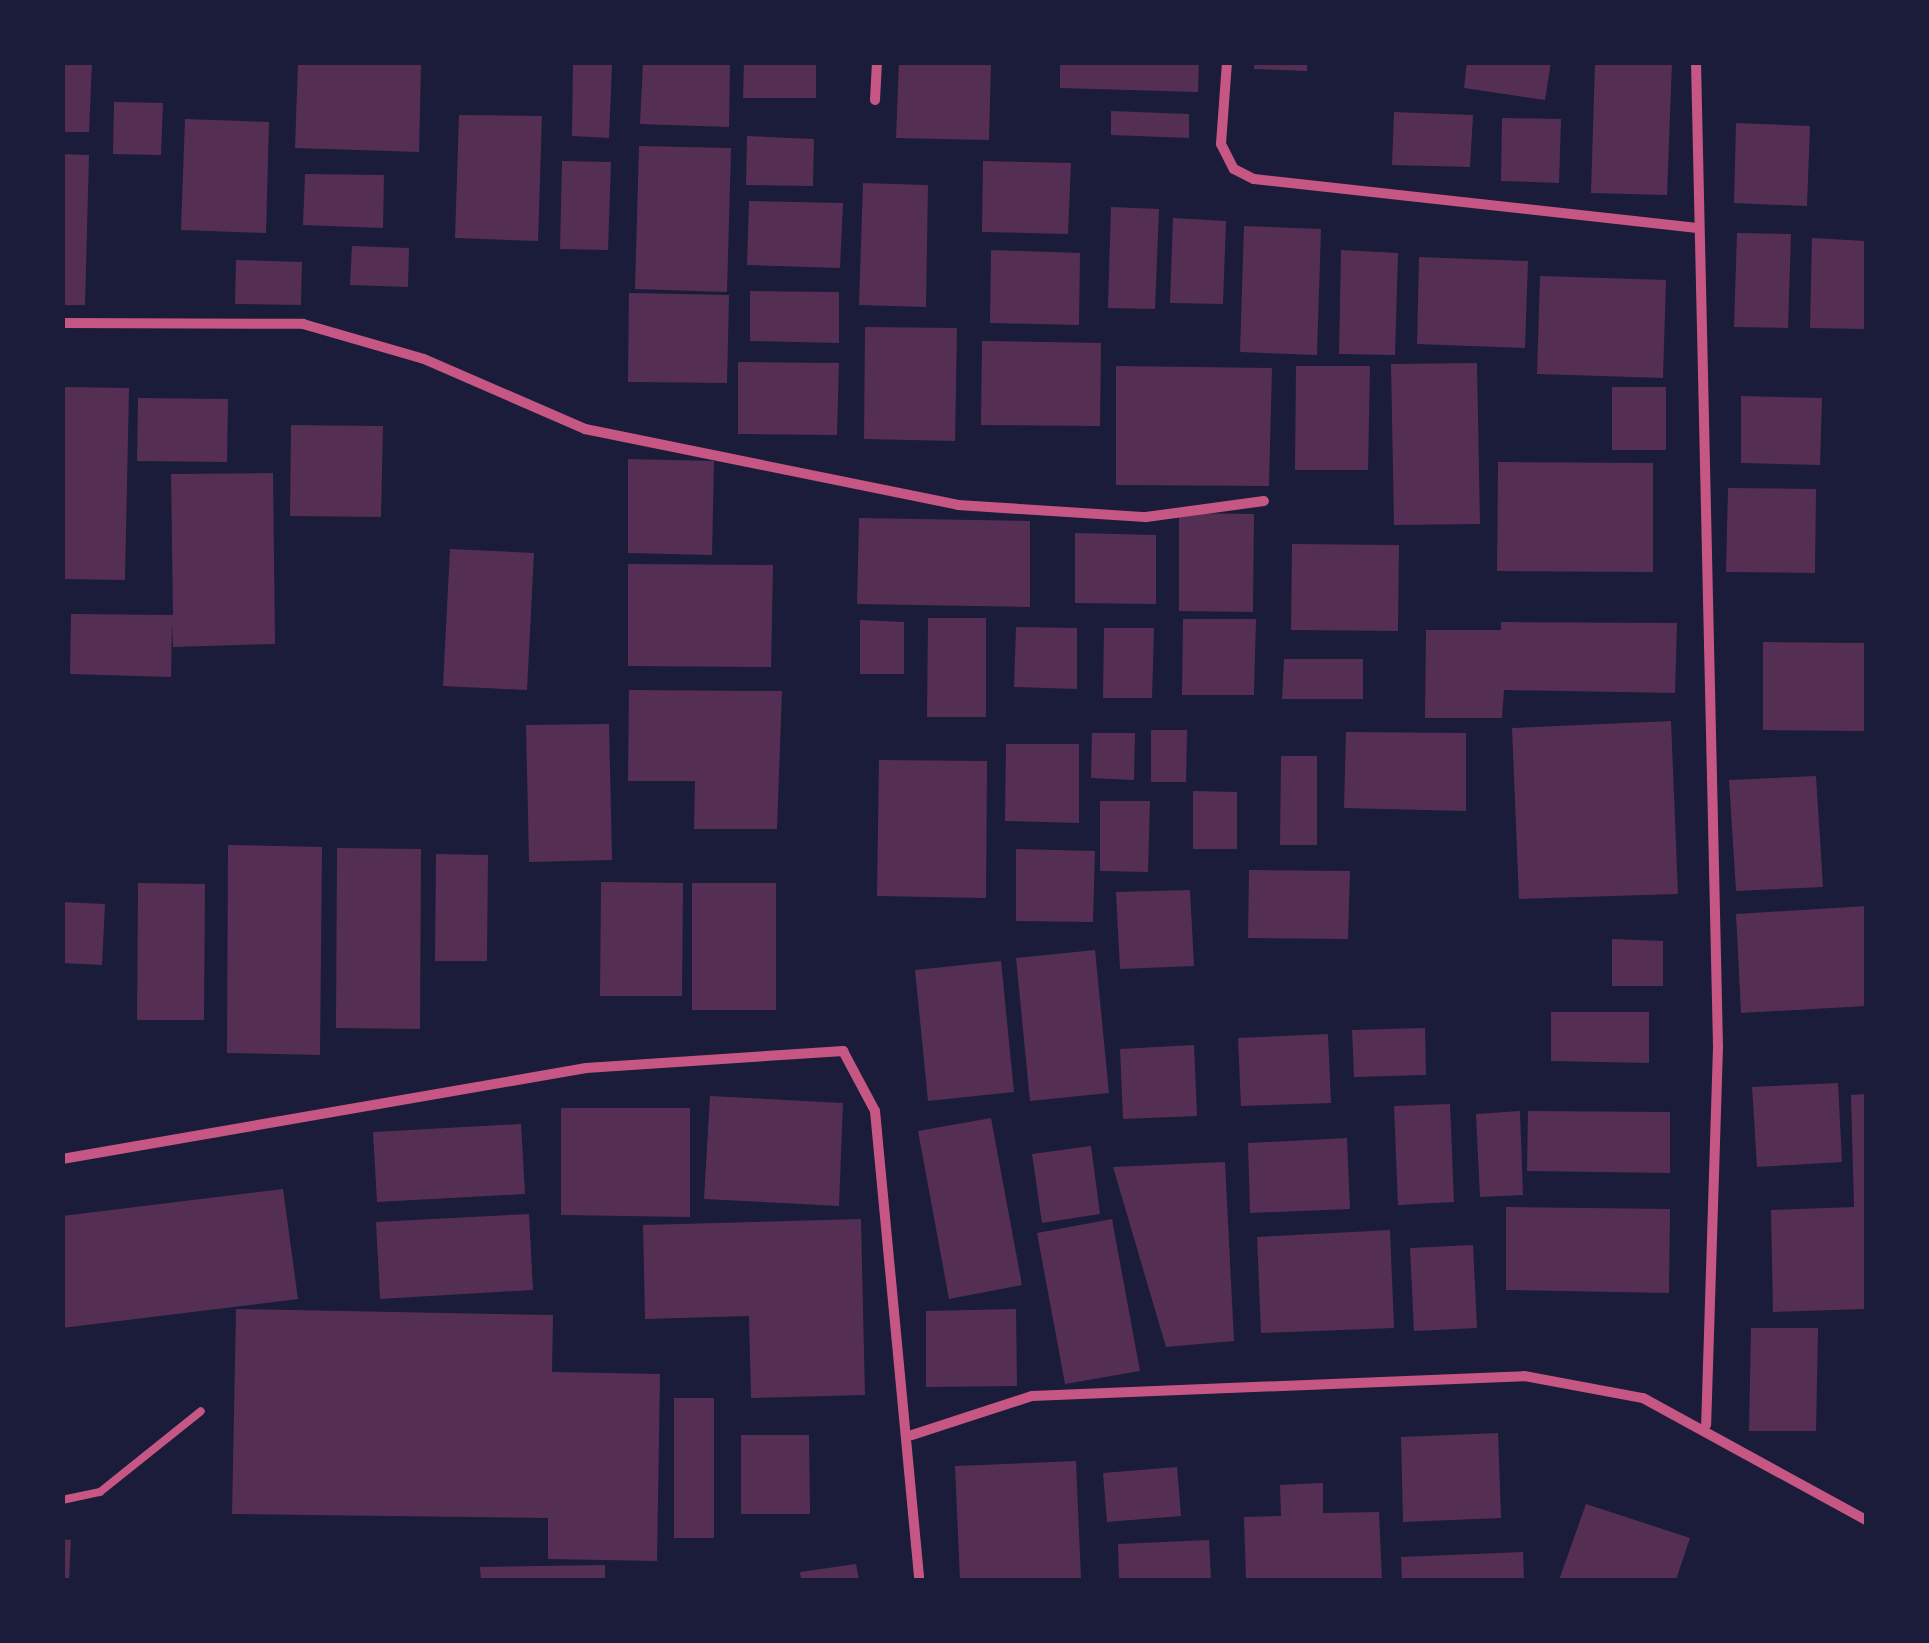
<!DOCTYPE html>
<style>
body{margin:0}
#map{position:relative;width:1929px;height:1643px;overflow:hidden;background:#1b1b3a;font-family:"Golos Text",sans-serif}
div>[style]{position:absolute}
.building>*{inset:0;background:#542f53}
.service>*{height:8px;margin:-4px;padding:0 4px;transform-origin:4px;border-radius:4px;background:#c65784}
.minor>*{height:10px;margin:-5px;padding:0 5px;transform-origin:5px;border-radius:5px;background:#c65784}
span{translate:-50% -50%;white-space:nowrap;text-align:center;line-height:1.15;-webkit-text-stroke:10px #1b1b3a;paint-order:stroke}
.frame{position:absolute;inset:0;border:65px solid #1b1b3a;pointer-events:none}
</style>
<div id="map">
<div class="building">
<i style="clip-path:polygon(62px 62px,92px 62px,89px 132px,62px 132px)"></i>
<i style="clip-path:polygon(298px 62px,421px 63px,419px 152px,295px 148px)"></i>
<i style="clip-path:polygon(643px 62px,730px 62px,729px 127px,640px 124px)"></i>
<i style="clip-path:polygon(744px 62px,816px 62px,816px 98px,743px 98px)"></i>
<i style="clip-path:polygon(899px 62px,991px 62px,989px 140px,896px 138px)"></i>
<i style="clip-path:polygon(1060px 62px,1199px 62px,1198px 92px,1060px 88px)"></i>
<i style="clip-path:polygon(1254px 62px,1307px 62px,1307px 71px,1254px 69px)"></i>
<i style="clip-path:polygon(1467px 62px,1551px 62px,1545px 100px,1464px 88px)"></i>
<i style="clip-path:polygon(1595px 62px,1672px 62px,1667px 195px,1591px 193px)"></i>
<i style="clip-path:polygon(573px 64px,612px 65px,609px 138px,572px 136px)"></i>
<i style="clip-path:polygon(114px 102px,163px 103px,161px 155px,113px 154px)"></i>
<i style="clip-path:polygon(1111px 111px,1189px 114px,1189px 138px,1111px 135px)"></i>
<i style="clip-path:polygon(1394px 112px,1473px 115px,1470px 167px,1392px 165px)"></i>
<i style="clip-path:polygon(459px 115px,542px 116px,538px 241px,455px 238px)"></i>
<i style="clip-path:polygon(1502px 118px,1561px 119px,1559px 183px,1501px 181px)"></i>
<i style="clip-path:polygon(185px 119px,269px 122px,266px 233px,181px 230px)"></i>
<i style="clip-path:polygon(1736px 123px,1810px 126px,1807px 206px,1734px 203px)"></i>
<i style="clip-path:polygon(747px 136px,814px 139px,813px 186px,746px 185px)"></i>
<i style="clip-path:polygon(639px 146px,731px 148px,727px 292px,635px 289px)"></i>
<i style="clip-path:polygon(62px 154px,89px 155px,85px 305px,62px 305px)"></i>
<i style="clip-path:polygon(562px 161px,611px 162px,608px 250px,560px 249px)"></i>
<i style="clip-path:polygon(983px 161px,1071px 163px,1068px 234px,982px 232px)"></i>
<i style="clip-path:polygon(305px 174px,384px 175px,383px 228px,303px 225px)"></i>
<i style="clip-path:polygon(863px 183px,928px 185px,926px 307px,859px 305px)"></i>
<i style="clip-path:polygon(749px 201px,843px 203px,840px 268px,747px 265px)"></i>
<i style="clip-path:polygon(1111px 207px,1159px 209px,1155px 309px,1108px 308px)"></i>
<i style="clip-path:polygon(1173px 218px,1226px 221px,1223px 304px,1170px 303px)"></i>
<i style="clip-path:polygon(1244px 226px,1321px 229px,1317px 355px,1240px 352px)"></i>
<i style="clip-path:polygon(1737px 233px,1791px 234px,1788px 328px,1734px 327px)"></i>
<i style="clip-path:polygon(1812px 238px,1866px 241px,1866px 329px,1810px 328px)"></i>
<i style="clip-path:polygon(352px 246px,409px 248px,408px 287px,350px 285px)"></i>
<i style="clip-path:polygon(991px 250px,1080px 253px,1079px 325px,990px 323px)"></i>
<i style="clip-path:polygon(1341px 250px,1398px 253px,1395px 355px,1339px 354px)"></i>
<i style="clip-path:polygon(1419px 257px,1528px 261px,1525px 348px,1417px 344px)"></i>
<i style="clip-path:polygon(236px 260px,302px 262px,301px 305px,235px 304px)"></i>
<i style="clip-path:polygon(1540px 276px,1666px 280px,1663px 378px,1537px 374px)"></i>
<i style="clip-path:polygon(750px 291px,839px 292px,839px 343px,750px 341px)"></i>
<i style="clip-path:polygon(629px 293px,729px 295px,727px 383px,628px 382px)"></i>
<i style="clip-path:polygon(865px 327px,957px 328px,955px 441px,864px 439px)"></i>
<i style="clip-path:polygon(982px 341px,1101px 343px,1100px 426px,981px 425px)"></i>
<i style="clip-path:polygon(738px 362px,839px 363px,837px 435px,738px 434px)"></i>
<i style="clip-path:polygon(1477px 363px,1480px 524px,1394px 525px,1391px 364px)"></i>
<i style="clip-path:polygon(1116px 366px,1272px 368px,1269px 486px,1116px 485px)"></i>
<i style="clip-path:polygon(1296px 366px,1370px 366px,1368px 470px,1295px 470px)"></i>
<i style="clip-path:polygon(62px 387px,129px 388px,125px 580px,62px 579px)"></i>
<i style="clip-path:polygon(1612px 387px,1666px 387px,1666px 450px,1612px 450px)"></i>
<i style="clip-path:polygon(1741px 396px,1822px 398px,1820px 465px,1741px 463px)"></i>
<i style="clip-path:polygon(138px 398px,228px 399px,227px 462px,137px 461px)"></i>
<i style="clip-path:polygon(291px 425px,383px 426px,381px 517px,290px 516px)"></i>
<i style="clip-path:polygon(628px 459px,714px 461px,712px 555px,628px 553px)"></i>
<i style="clip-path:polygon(1498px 462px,1653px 463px,1653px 572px,1497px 571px)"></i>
<i style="clip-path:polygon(273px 473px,275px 644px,173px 647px,172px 622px,171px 677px,70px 674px,71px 614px,173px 615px,171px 474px)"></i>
<i style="clip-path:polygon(1728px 488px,1816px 489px,1815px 573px,1726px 572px)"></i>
<i style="clip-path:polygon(1179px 513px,1254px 514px,1253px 612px,1179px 611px)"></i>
<i style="clip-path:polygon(859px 518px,1030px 521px,1030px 607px,857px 604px)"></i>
<i style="clip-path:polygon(1075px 533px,1156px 535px,1156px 604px,1075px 603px)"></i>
<i style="clip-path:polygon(1292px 544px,1399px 545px,1398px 631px,1291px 630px)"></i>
<i style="clip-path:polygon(450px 549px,534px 553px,527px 690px,443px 686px)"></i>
<i style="clip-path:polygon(628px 564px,773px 565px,771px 667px,628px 666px)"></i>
<i style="clip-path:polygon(928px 618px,986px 618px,986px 717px,927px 717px)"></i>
<i style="clip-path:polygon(1183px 619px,1256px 619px,1254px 695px,1182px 695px)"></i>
<i style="clip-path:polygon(860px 620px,904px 622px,904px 674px,860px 674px)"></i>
<i style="clip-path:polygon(1501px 622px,1677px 623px,1675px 693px,1504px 690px,1502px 718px,1425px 718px,1426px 630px,1501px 630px)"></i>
<i style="clip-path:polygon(1016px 627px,1077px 628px,1077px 689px,1014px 687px)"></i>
<i style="clip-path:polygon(1104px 628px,1154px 628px,1152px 698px,1103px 698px)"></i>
<i style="clip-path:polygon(1763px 642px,1866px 643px,1866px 731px,1763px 730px)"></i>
<i style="clip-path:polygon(1284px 659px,1363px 659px,1363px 699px,1282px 699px)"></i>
<i style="clip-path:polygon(629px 690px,782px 691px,777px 829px,694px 829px,695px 781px,628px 781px)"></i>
<i style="clip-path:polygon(1671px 721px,1678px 894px,1519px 899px,1512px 728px)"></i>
<i style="clip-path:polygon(609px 724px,612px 860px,529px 862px,526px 725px)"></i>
<i style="clip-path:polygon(1151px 730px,1187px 730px,1186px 782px,1151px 782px)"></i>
<i style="clip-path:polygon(1346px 732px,1466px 733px,1466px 811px,1344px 808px)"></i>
<i style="clip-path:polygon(1092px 733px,1135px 733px,1134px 780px,1091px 778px)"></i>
<i style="clip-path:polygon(1006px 744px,1079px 744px,1079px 823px,1005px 821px)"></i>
<i style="clip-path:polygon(1281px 756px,1317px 756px,1317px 845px,1280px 845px)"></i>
<i style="clip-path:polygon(879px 760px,987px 761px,986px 898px,877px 896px)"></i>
<i style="clip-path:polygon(1816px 776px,1823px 887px,1736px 891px,1729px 780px)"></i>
<i style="clip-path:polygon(1193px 791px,1237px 792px,1237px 849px,1193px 849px)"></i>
<i style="clip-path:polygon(1100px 801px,1150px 801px,1148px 872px,1100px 871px)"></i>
<i style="clip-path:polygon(228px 845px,322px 847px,320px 1055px,227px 1053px)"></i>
<i style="clip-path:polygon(337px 848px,421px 849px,420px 1029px,336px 1028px)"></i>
<i style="clip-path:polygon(1016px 849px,1095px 851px,1093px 922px,1016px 921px)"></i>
<i style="clip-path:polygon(436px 854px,488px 855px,487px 961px,435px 961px)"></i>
<i style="clip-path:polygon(1249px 870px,1350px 871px,1348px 939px,1248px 938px)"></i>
<i style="clip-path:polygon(601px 882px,683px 883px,682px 996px,600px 996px)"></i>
<i style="clip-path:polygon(138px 883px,205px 884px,204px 1020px,137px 1020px)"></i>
<i style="clip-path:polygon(692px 883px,776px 883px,776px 1010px,692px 1010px)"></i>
<i style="clip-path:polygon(1190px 890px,1194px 966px,1120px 969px,1116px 892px)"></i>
<i style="clip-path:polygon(62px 902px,105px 904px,102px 965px,62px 963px)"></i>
<i style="clip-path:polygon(1866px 906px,1866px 1006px,1741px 1013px,1736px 914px)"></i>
<i style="clip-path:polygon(1612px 939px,1663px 941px,1663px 986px,1612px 986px)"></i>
<i style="clip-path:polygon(1095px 950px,1109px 1093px,1030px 1101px,1016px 958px)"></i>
<i style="clip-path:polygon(1001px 961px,1014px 1092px,928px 1101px,915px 970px)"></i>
<i style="clip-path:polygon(1551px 1012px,1649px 1012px,1649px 1063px,1551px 1061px)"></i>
<i style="clip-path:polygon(1425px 1028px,1426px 1075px,1354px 1077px,1352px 1030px)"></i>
<i style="clip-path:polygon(1328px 1034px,1331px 1103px,1241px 1106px,1238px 1038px)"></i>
<i style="clip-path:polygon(1194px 1045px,1197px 1116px,1123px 1119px,1120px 1049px)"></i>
<i style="clip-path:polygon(1838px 1083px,1842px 1162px,1757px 1167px,1752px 1087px)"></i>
<i style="clip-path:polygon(1866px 1094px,1866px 1309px,1773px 1312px,1771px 1210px,1854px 1207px,1851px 1095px)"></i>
<i style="clip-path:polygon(710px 1096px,843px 1103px,839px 1206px,704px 1199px)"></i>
<i style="clip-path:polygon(1450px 1104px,1454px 1202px,1398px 1205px,1394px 1106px)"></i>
<i style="clip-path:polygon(561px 1108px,690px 1108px,690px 1217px,561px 1215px)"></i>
<i style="clip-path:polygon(1520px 1111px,1523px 1195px,1480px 1197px,1476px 1114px)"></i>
<i style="clip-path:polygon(1528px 1111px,1670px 1112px,1670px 1173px,1527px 1171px)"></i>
<i style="clip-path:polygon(991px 1118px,1022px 1285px,949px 1299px,918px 1131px)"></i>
<i style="clip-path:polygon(521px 1124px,525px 1194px,377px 1202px,373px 1132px)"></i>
<i style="clip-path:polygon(1347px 1138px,1350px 1209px,1250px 1213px,1248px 1143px)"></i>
<i style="clip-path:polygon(1091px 1146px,1100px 1214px,1042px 1223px,1032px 1154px)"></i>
<i style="clip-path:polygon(1225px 1162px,1234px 1341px,1166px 1347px,1113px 1167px)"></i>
<i style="clip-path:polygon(283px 1189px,298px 1299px,62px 1328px,62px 1216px)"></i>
<i style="clip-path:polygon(1506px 1207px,1670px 1209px,1669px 1293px,1506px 1290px)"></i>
<i style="clip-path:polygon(529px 1214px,533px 1290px,380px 1299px,376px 1222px)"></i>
<i style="clip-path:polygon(861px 1219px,865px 1395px,751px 1398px,749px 1316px,645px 1319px,643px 1225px)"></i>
<i style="clip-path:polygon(1112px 1219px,1140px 1371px,1065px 1384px,1037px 1233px)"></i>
<i style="clip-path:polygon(1390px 1230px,1394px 1328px,1261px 1333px,1257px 1237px)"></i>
<i style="clip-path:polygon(1473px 1245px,1477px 1328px,1414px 1331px,1410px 1248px)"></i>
<i style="clip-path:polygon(236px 1309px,553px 1315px,552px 1372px,660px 1374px,657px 1561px,548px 1559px,548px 1518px,232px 1514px)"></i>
<i style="clip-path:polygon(1016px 1309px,1017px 1386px,926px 1387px,926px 1311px)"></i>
<i style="clip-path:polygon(1751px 1328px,1818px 1328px,1816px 1431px,1749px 1431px)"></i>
<i style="clip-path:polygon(674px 1398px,714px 1398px,714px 1538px,674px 1538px)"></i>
<i style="clip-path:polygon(1498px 1433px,1501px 1518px,1403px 1522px,1401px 1437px)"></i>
<i style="clip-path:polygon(741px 1435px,809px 1435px,810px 1514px,741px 1514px)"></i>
<i style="clip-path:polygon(1076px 1461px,1081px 1579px,960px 1580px,955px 1466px)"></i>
<i style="clip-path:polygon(1177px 1467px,1181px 1516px,1107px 1522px,1103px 1473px)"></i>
<i style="clip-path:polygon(1323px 1483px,1323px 1513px,1379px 1512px,1382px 1580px,1246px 1580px,1244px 1517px,1281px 1516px,1280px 1485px)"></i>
<i style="clip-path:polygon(1586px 1504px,1690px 1538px,1676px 1580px,1559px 1580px)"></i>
<i style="clip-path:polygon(62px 1539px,71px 1540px,69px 1580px,62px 1580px)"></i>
<i style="clip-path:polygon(1209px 1540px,1211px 1580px,1119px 1580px,1118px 1544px)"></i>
<i style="clip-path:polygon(1523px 1552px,1524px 1580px,1402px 1580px,1401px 1557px)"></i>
<i style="clip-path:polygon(856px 1564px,859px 1580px,801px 1580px,800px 1572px)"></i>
<i style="clip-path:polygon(605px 1565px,605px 1580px,481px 1580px,480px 1567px)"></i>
</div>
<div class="service">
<i style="left:62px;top:1500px;width:39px;rotate:-12deg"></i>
<i style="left:100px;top:1492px;width:129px;rotate:-38.7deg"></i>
</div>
<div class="minor">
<i style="left:1227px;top:62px;width:82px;rotate:94.2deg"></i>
<i style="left:1221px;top:144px;width:28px;rotate:63deg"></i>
<i style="left:1234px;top:169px;width:22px;rotate:27deg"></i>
<i style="left:1254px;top:179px;width:446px;rotate:6.3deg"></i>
<i style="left:1696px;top:62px;width:985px;rotate:88.72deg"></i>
<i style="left:1718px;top:1047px;width:378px;rotate:91.8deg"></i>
<i style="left:875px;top:100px;width:38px;rotate:-87deg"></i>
<i style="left:62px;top:323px;width:241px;rotate:0.2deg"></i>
<i style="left:303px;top:324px;width:126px;rotate:16.1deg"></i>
<i style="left:424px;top:359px;width:176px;rotate:23.5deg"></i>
<i style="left:585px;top:429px;width:381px;rotate:11.5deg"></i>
<i style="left:958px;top:505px;width:188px;rotate:3.7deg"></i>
<i style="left:1146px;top:517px;width:119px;rotate:-7.7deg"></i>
<i style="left:62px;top:1159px;width:532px;rotate:-9.85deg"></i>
<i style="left:586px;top:1068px;width:258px;rotate:-3.8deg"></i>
<i style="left:843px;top:1051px;width:68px;rotate:61.9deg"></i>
<i style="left:875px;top:1111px;width:471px;rotate:84.6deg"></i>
<i style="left:912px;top:1435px;width:126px;rotate:-18deg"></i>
<i style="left:1032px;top:1396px;width:492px;rotate:-2.3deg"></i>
<i style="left:1524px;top:1376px;width:121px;rotate:10.5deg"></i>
<i style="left:1643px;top:1398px;width:254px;rotate:28.7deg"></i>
</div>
<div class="frame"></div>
</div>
